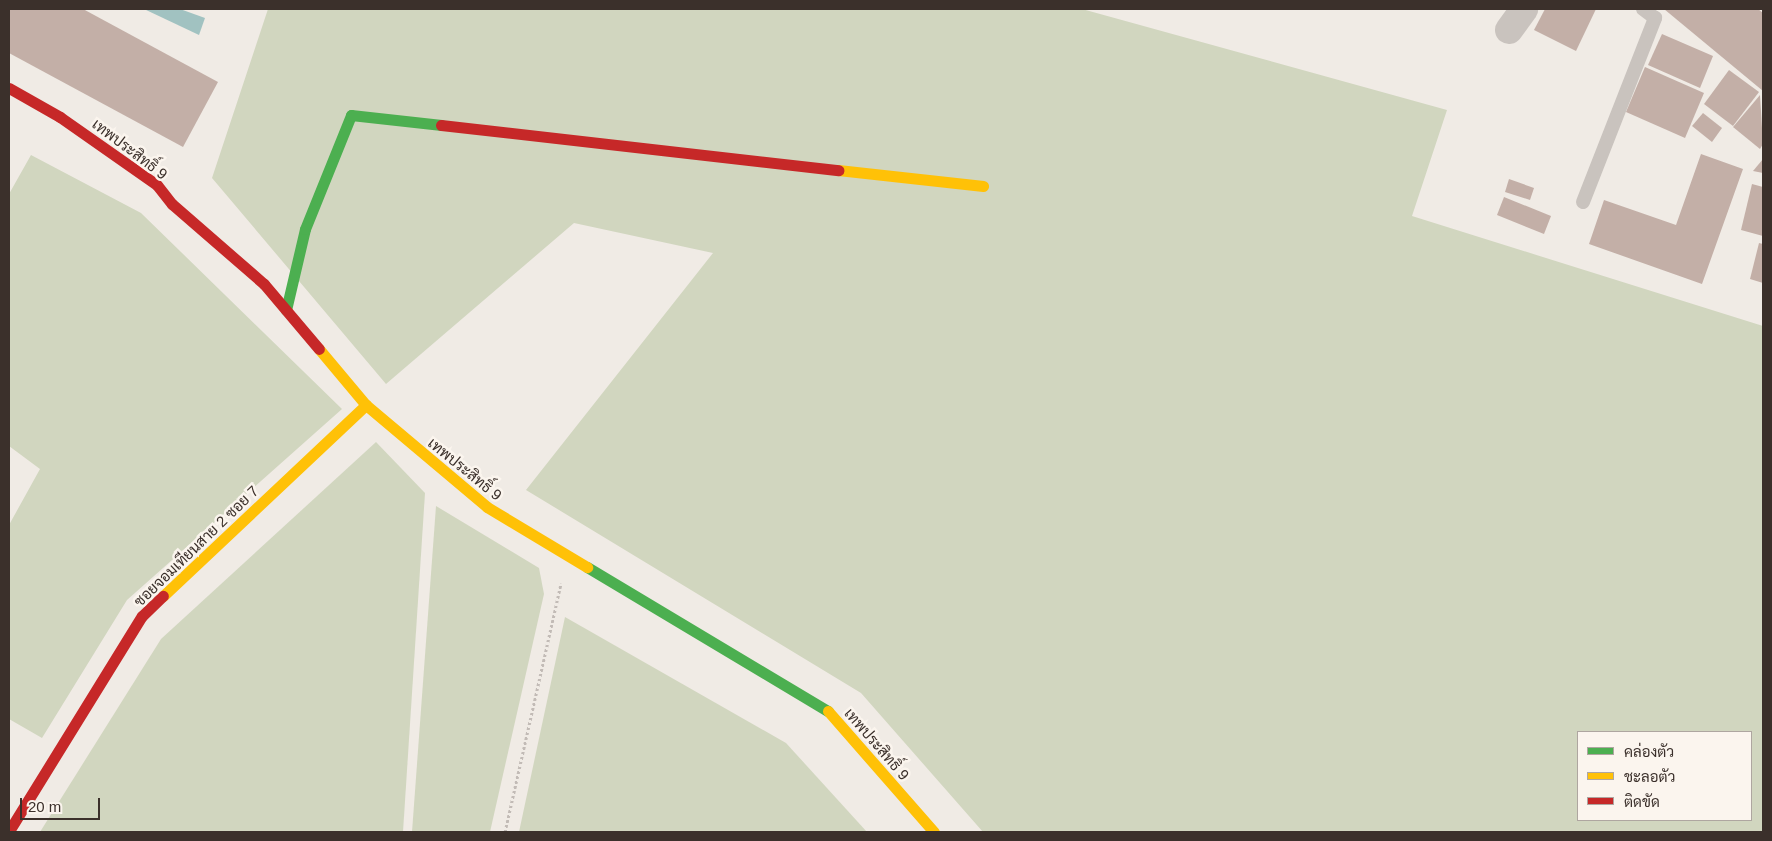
<!DOCTYPE html>
<meta charset="utf-8">
<style>
body{margin:0}
#map{position:relative;width:1772px;height:841px;overflow:hidden;background:#f0ebe5;font-family:Arial,Sarabun,sans-serif}
div>[style]{position:absolute}
.green>*{inset:0;background:#d1d6bf}
.water>*{inset:0;background:#a1c2c1}
.building>*{inset:0;background:#c3afa7}
.path>*{height:3px;margin-top:-1.5px;transform-origin:0;background:repeating-linear-gradient(90deg,#c2bbb6 0 2.5px,transparent 0 5px)}
.lane>*{height:14px;margin:-7px;padding:0 7px;transform-origin:7px;border-radius:7px;background:#c9c3be}
.street>*{height:28px;margin:-14px;padding:0 14px;transform-origin:14px;border-radius:14px;background:#c9c3be}
.fast>*{height:11px;margin:-5.5px;padding:0 5.5px;transform-origin:5.5px;border-radius:5.5px;background:#4caf50}
.slow>*{height:11px;margin:-5.5px;padding:0 5.5px;transform-origin:5.5px;border-radius:5.5px;background:#ffc107}
.jam>*{height:11px;margin:-5.5px;padding:0 5.5px;transform-origin:5.5px;border-radius:5.5px;background:#c62828}
span{translate:-50% -50%;white-space:nowrap;text-align:center;line-height:1.15;-webkit-text-stroke:5px #fbf5ee;paint-order:stroke}
.street-label{font-size:15px;color:#3b302b}
.frame{position:absolute;inset:0;border:10px solid #3b302b;pointer-events:none}
.legend{position:absolute;left:1577px;top:731px;width:175px;height:90px;box-sizing:border-box;background:#fbf5ee;border:1px solid #aea6a0;margin:0;padding:6px 9px;list-style:none;font-size:15px;color:#3b302b}
.legend li{display:flex;align-items:center;gap:10px;height:25px}
.legend b{width:25px;border:1px solid #aea6a0}
.scale{position:absolute;left:20px;top:798px;width:80px;height:22px;box-sizing:border-box;border:2px solid #3b302b;border-top:0;padding-left:6px;font-size:15px;line-height:18px;white-space:nowrap;color:#3b302b;-webkit-text-stroke:4px #fbf5ee;paint-order:stroke}
</style>
<div id="map">
<div class="green">
<i style="clip-path:polygon(evenodd,268px 9px,1082px 9px,1447px 110px,1412px 216px,1763px 326px,1763px 832px,983px 832px,861px 693px,526px 490px,713px 253px,574px 223px,386px 384px,212px 178px,268px 9px,1578px 732px,1751px 732px,1751px 820px,1578px 820px,1578px 732px)"></i>
<i style="clip-path:polygon(31px 155px,141px 213px,342px 409px,127px 600px,42px 738px,9px 719px,9px 525px,40px 469px,9px 446px,9px 194px)"></i>
<i style="clip-path:polygon(376px 442px,425px 493px,403px 832px,40px 832px,161px 639px)"></i>
<i style="clip-path:polygon(436px 506px,539px 568px,544px 594px,490px 832px,412px 832px)"></i>
<i style="clip-path:polygon(565px 617px,786px 743px,867px 832px,519px 832px)"></i>
</div>
<div class="water">
<i style="clip-path:polygon(144px 9px,180px 9px,205px 18px,199px 35px)"></i>
</div>
<div class="building">
<i style="clip-path:polygon(9px 9px,83px 9px,218px 82px,183px 147px,9px 53px)"></i>
<i style="clip-path:polygon(1545px 9px,1596px 9px,1576px 51px,1534px 30px)"></i>
<i style="clip-path:polygon(1664px 9px,1758px 9px,1763px 13px,1763px 91px)"></i>
<i style="clip-path:polygon(1662px 34px,1713px 56px,1700px 88px,1648px 65px)"></i>
<i style="clip-path:polygon(1645px 67px,1704px 93px,1685px 138px,1626px 112px)"></i>
<i style="clip-path:polygon(1729px 70px,1759px 92px,1733px 126px,1704px 104px)"></i>
<i style="clip-path:polygon(1760px 95px,1763px 144px,1760px 149px,1733px 127px)"></i>
<i style="clip-path:polygon(1703px 113px,1722px 128px,1712px 142px,1692px 126px)"></i>
<i style="clip-path:polygon(1701px 154px,1743px 169px,1702px 284px,1589px 244px,1604px 200px,1676px 225px)"></i>
<i style="clip-path:polygon(1763px 159px,1763px 173px,1753px 171px)"></i>
<i style="clip-path:polygon(1509px 179px,1534px 188px,1530px 200px,1505px 192px)"></i>
<i style="clip-path:polygon(1752px 184px,1763px 187px,1763px 236px,1741px 230px)"></i>
<i style="clip-path:polygon(1504px 197px,1551px 216px,1544px 234px,1497px 215px)"></i>
<i style="clip-path:polygon(1759px 243px,1763px 244px,1763px 283px,1750px 279px)"></i>
</div>
<div class="path">
<i style="left:505px;top:832px;width:255px;rotate:-77.3deg"></i>
</div>
<div class="lane">
<i style="left:1583px;top:202px;width:198px;rotate:-68.6deg"></i>
<i style="left:1655px;top:18px;width:15px;rotate:-143deg"></i>
</div>
<div class="street">
<i style="left:1509px;top:30px;width:26px;rotate:-54deg"></i>
</div>
<div class="fast">
<i style="left:286px;top:310px;width:83px;rotate:-76.8deg"></i>
<i style="left:305px;top:229px;width:123px;rotate:-68deg"></i>
<i style="left:351px;top:115px;width:91px;rotate:6.3deg"></i>
<i style="left:587px;top:567px;width:281px;rotate:30.9deg"></i>
</div>
<div class="slow">
<i style="left:838px;top:170px;width:146px;rotate:6.3deg"></i>
<i style="left:319px;top:349px;width:73px;rotate:50deg"></i>
<i style="left:366px;top:405px;width:158px;rotate:40.1deg"></i>
<i style="left:487px;top:507px;width:117px;rotate:31deg"></i>
<i style="left:163px;top:596px;width:279px;rotate:-43.3deg"></i>
<i style="left:828px;top:711px;width:161px;rotate:48.8deg"></i>
</div>
<div class="jam">
<i style="left:9px;top:88px;width:59px;rotate:29.6deg"></i>
<i style="left:60px;top:117px;width:118px;rotate:35deg"></i>
<i style="left:157px;top:185px;width:24px;rotate:52deg"></i>
<i style="left:172px;top:204px;width:122px;rotate:41deg"></i>
<i style="left:264px;top:284px;width:85px;rotate:49.8deg"></i>
<i style="left:441px;top:125px;width:400px;rotate:6.5deg"></i>
<i style="left:9px;top:831px;width:253px;rotate:-58.3deg"></i>
<i style="left:142px;top:616px;width:29px;rotate:-44deg"></i>
</div>
<div class="street-label">
<span style="left:130px;top:149px;rotate:37deg">เทพประสิทธิ์ 9</span>
<span style="left:465px;top:469px;rotate:39deg">เทพประสิทธิ์ 9</span>
<span style="left:196px;top:546px;rotate:-44deg">ซอยจอมเทียนสาย 2 ซอย 7</span>
<span style="left:877px;top:744px;rotate:49deg">เทพประสิทธิ์ 9</span>
</div>
<div class="frame"></div>
<ul class="legend">
<li><b style="height:6px;background:#4caf50"></b>คล่องตัว</li>
<li><b style="height:6px;background:#ffc107"></b>ชะลอตัว</li>
<li><b style="height:6px;background:#c62828"></b>ติดขัด</li>
</ul>
<div class="scale">20 m</div>
</div>
